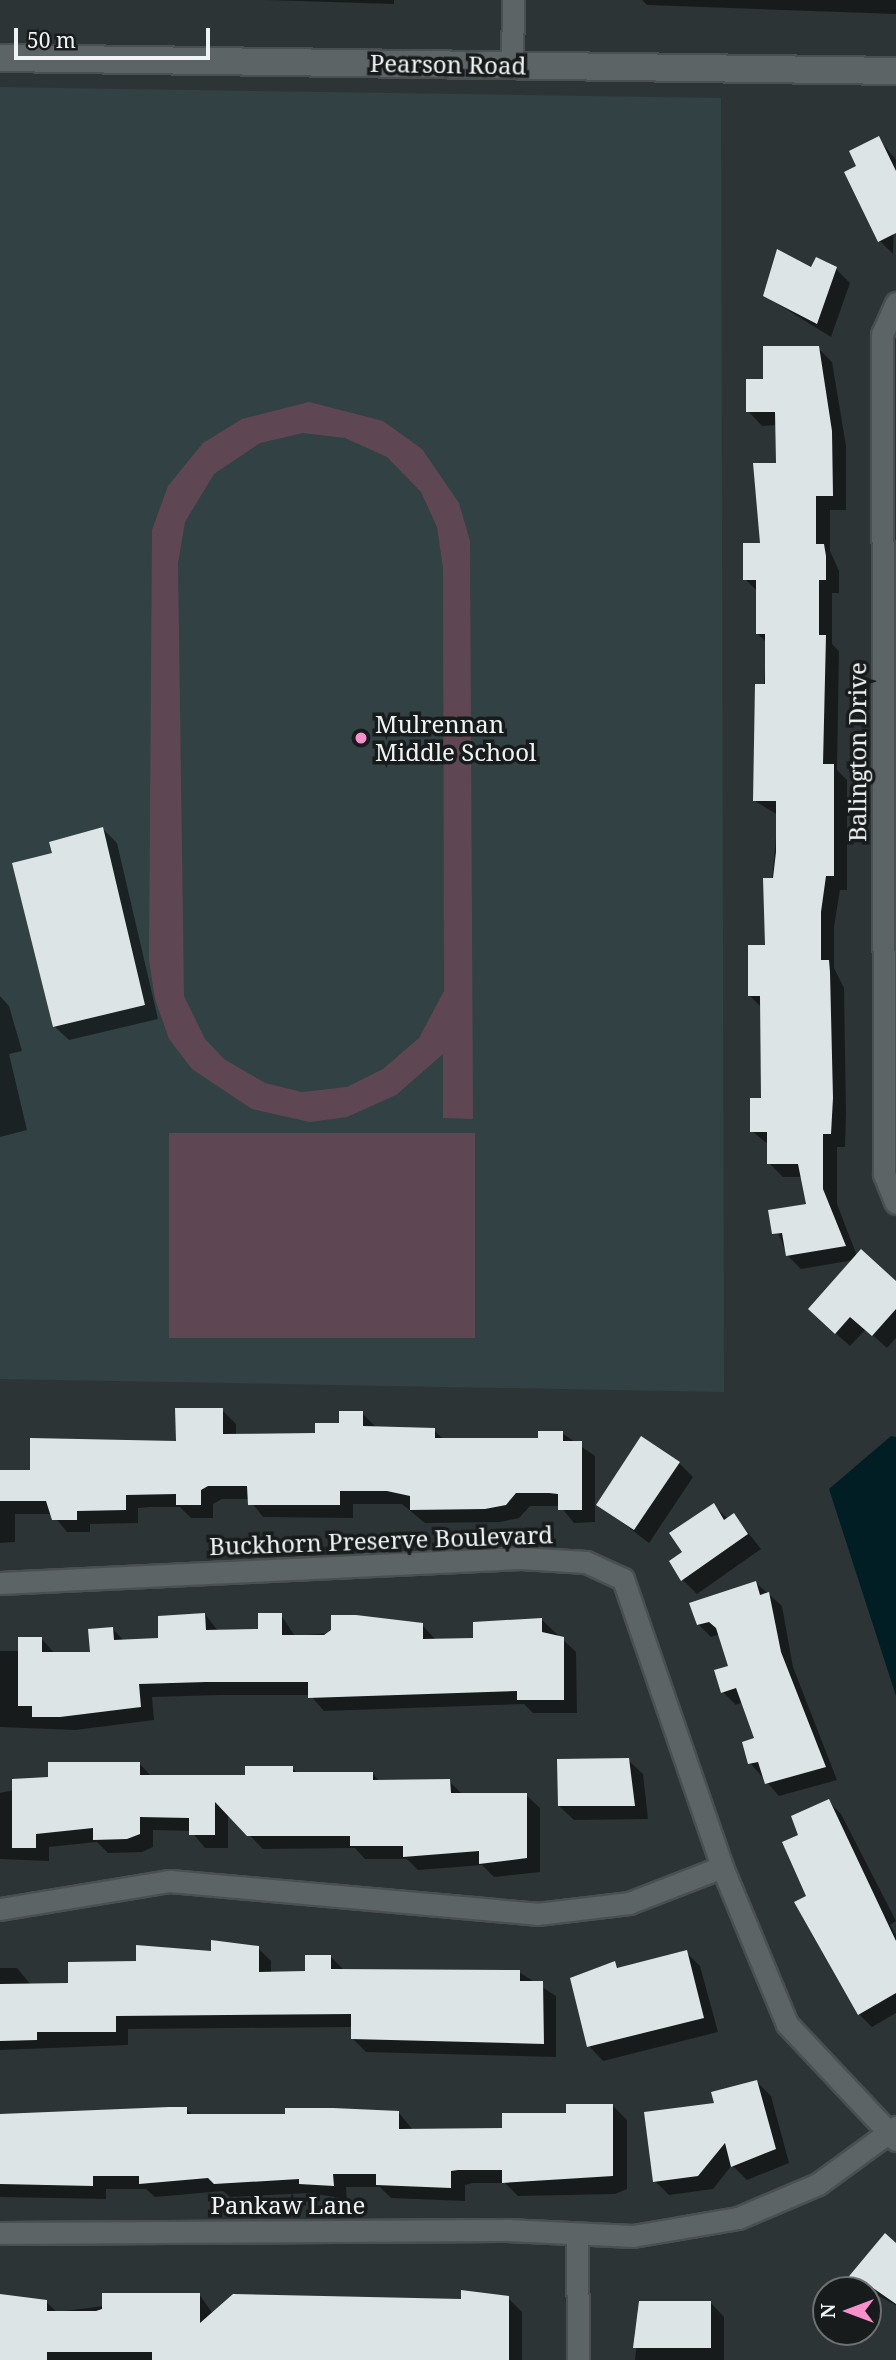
<!DOCTYPE html>
<style>
body{margin:0}
#map{position:relative;width:896px;height:2360px;overflow:hidden;background:#2d3436;font-family:"Noto Serif",serif}
div>[style]{position:absolute}
.built>*{inset:0;background:#324144}
.green>*{inset:0;background:#5e4753}
.water>*{inset:0;background:#001e23}
.shadow>*{inset:0;background:#0007}
.building>*{inset:0;background:#dce4e6}
.roads{filter:drop-shadow(2px 0 #4a5051) drop-shadow(-2px 0 #4a5051) drop-shadow(0 2px #4a5051) drop-shadow(0 -2px #4a5051)}
.minor>*{height:21px;margin:-10.5px;padding:0 10.5px;transform-origin:10.5px;border-radius:10.5px;background:#5d6466}
.tertiary>*{height:26px;margin:-13px;padding:0 13px;transform-origin:13px;border-radius:13px;background:#5d6466}
.dots>*{width:19px;height:19px;translate:-50% -50%;box-sizing:border-box;border:4px solid #181b1c;border-radius:50%}
span{translate:-50% -50%;white-space:nowrap;text-align:center;line-height:1.15;-webkit-text-stroke:7px #181b1c;paint-order:stroke}
.street-label{font-size:24px;color:#eff3f4}
.poi-label{font-size:24px;color:#eff3f4}
.left{translate:0 -50%;text-align:left}
.north{position:absolute;left:812px;top:2276px;width:70px;height:70px;box-sizing:border-box;background:#181b1c;border:2px solid #6e7172;border-radius:50%;rotate:270deg;font-size:19px;font-weight:700;line-height:28px;text-align:center;color:#eff3f4}
.north::after{content:'';display:block;margin:auto;width:24px;height:32px;background:#f890cb;clip-path:polygon(50% 0,100% 100%,50% 72%,0 100%)}
.scale{position:absolute;left:14px;top:28px;width:196px;height:32px;box-sizing:border-box;border:4px solid #eff3f4;border-top:0;padding-left:9px;font-size:21px;line-height:24px;white-space:nowrap;color:#eff3f4;-webkit-text-stroke:5px #181b1c;paint-order:stroke}
</style>
<div id="map">
<div class="built">
<i style="clip-path:polygon(0 87px,721px 98px,724px 1392px,0 1379px)"></i>
</div>
<div class="green">
<i style="clip-path:polygon(evenodd,309px 402px,383px 421px,422px 449px,459px 503px,470px 541px,473px 1119px,443px 1118px,443px 1054px,396px 1095px,347px 1117px,310px 1122px,252px 1109px,192px 1069px,169px 1039px,155px 999px,149px 960px,152px 530px,168px 486px,203px 443px,242px 419px,309px 402px,303px 433px,345px 438px,387px 457px,421px 492px,437px 527px,443px 568px,444px 991px,419px 1038px,383px 1069px,347px 1087px,302px 1092px,265px 1083px,224px 1059px,205px 1039px,184px 996px,178px 563px,185px 522px,214px 474px,260px 443px,303px 433px)"></i>
<i style="clip-path:polygon(169px 1133px,475px 1133px,475px 1338px,169px 1338px)"></i>
</div>
<div class="water">
<i style="clip-path:polygon(891px 1436px,896px 1437px,896px 1696px,829px 1489px)"></i>
</div>
<div class="shadow">
<i style="clip-path:polygon(267px 0,394px 0,394px 4px)"></i>
<i style="clip-path:polygon(642px 0,896px 0,896px 14px,647px 5px)"></i>
<i style="clip-path:polygon(878px 138px,896px 160px,893px 254px,879px 240px,858px 167px)"></i>
<i style="clip-path:polygon(811px 269px,836px 269px,850px 283px,831px 337px,765px 296px)"></i>
<i style="clip-path:polygon(818px 348px,832px 362px,846px 446px,846px 510px,830px 510px,830px 551px,839px 571px,839px 593px,832px 593px,832px 644px,839px 651px,837px 770px,847px 780px,847px 890px,840px 890px,834px 927px,834px 968px,844px 988px,846px 1113px,845px 1147px,837px 1147px,837px 1204px,857px 1256px,896px 1283px,896px 1338px,887px 1348px,866px 1329px,850px 1346px,824px 1323px,854px 1260px,801px 1269px,787px 1255px,770px 1212px,808px 1203px,803px 1177px,783px 1177px,769px 1163px,769px 1145px,752px 1131px,763px 1100px,762px 1008px,750px 996px,766px 947px,778px 815px,755px 801px,767px 643px,757px 633px,757px 591px,745px 579px,762px 544px,777px 465px,777px 425px,762px 426px,748px 411px,765px 380px)"></i>
<i style="clip-path:polygon(103px 829px,117px 843px,158px 1019px,69px 1040px,54px 1026px)"></i>
<i style="clip-path:polygon(0 996px,9px 1006px,22px 1051px,9px 1054px,27px 1130px,0 1137px)"></i>
<i style="clip-path:polygon(222px 1410px,236px 1424px,236px 1435px,317px 1435px,362px 1413px,376px 1427px,434px 1430px,444px 1440px,540px 1439px,562px 1433px,595px 1456px,595px 1522px,574px 1523px,560px 1506px,530px 1506px,519px 1518px,500px 1522px,425px 1523px,402px 1504px,353px 1504px,353px 1518px,263px 1517px,249px 1499px,222px 1499px,213px 1504px,213px 1518px,191px 1518px,180px 1507px,150px 1507px,138px 1508px,138px 1523px,90px 1524px,90px 1532px,67px 1532px,52px 1514px,15px 1514px,15px 1542px,0 1543px,0 1472px,32px 1472px,177px 1443px)"></i>
<i style="clip-path:polygon(679px 1463px,693px 1477px,649px 1543px,598px 1504px)"></i>
<i style="clip-path:polygon(714px 1506px,728px 1519px,734px 1515px,761px 1549px,697px 1594px,683px 1580px,684px 1553px)"></i>
<i style="clip-path:polygon(756px 1583px,782px 1606px,793px 1667px,837px 1780px,779px 1796px,750px 1763px,757px 1739px,743px 1702px,736px 1705px,723px 1692px,730px 1667px,720px 1634px,711px 1637px,698px 1624px)"></i>
<i style="clip-path:polygon(205px 1614px,218px 1631px,260px 1630px,281px 1615px,295px 1636px,422px 1625px,436px 1640px,475px 1639px,542px 1620px,576px 1652px,577px 1713px,533px 1713px,524px 1704px,324px 1711px,310px 1695px,220px 1695px,152px 1697px,154px 1720px,75px 1730px,0 1727px,0 1651px,20px 1651px,41px 1638px,55px 1654px,92px 1654px,112px 1628px,125px 1642px,160px 1639px)"></i>
<i style="clip-path:polygon(628px 1760px,643px 1774px,648px 1819px,574px 1820px,559px 1806px)"></i>
<i style="clip-path:polygon(140px 1764px,152px 1777px,247px 1777px,292px 1768px,299px 1774px,373px 1774px,380px 1782px,449px 1781px,463px 1795px,526px 1795px,540px 1808px,540px 1872px,494px 1877px,482px 1865px,418px 1870px,407px 1859px,365px 1859px,355px 1848px,263px 1849px,228px 1813px,228px 1848px,205px 1848px,191px 1831px,153px 1830px,153px 1847px,142px 1852px,108px 1853px,97px 1842px,49px 1847px,49px 1861px,0 1859px,0 1793px)"></i>
<i style="clip-path:polygon(828px 1801px,841px 1814px,896px 1921px,890px 1925px,896px 1935px,896px 2013px,872px 2027px,859px 2014px,808px 1897px,800px 1836px)"></i>
<i style="clip-path:polygon(258px 1948px,271px 1961px,271px 1974px,306px 1973px,330px 1956px,345px 1971px,519px 1972px,556px 1996px,556px 2057px,366px 2052px,353px 2039px,353px 2027px,128px 2029px,128px 2045px,0 2050px,0 1968px,17px 1968px,31px 1985px,69px 1984px,138px 1963px)"></i>
<i style="clip-path:polygon(686px 1952px,700px 1966px,718px 2032px,603px 2061px,589px 2046px,614px 1963px,620px 1969px)"></i>
<i style="clip-path:polygon(757px 2082px,771px 2096px,789px 2163px,747px 2180px,732px 2165px,713px 2189px,669px 2195px,655px 2181px,716px 2104px)"></i>
<i style="clip-path:polygon(613px 2106px,627px 2120px,627px 2189px,615px 2194px,518px 2196px,505px 2183px,473px 2183px,465px 2185px,465px 2201px,391px 2198px,380px 2187px,346px 2187px,347px 2199px,310px 2193px,230px 2197px,223px 2191px,155px 2197px,146px 2189px,106px 2189px,106px 2199px,0 2197px,0 2115px,186px 2108px,193px 2116px,399px 2113px,413px 2130px,504px 2130px)"></i>
<i style="clip-path:polygon(896px 2245px,896px 2305px,847px 2280px)"></i>
<i style="clip-path:polygon(463px 2292px,508px 2298px,522px 2312px,522px 2360px,0 2360px,0 2295px,46px 2302px,57px 2312px,199px 2294px,213px 2314px,463px 2301px)"></i>
<i style="clip-path:polygon(641px 2302px,710px 2302px,724px 2317px,724px 2360px,635px 2360px)"></i>
</div>
<div class="building">
<i style="clip-path:polygon(879px 136px,896px 171px,896px 233px,878px 242px,844px 172px,856px 166px,849px 151px)"></i>
<i style="clip-path:polygon(777px 249px,811px 267px,816px 257px,837px 267px,817px 324px,763px 296px)"></i>
<i style="clip-path:polygon(763px 346px,819px 346px,832px 431px,833px 496px,816px 496px,816px 544px,824px 544px,826px 556px,826px 580px,819px 580px,819px 635px,826px 635px,823px 764px,834px 764px,834px 876px,826px 876px,821px 912px,821px 960px,829px 960px,830px 972px,833px 1098px,831px 1134px,823px 1134px,823px 1189px,846px 1246px,786px 1256px,782px 1233px,772px 1234px,768px 1210px,806px 1204px,798px 1164px,767px 1164px,767px 1132px,750px 1132px,750px 1098px,761px 1098px,760px 996px,748px 996px,748px 945px,765px 945px,763px 878px,773px 878px,776px 852px,776px 801px,753px 801px,755px 684px,765px 684px,765px 634px,756px 634px,756px 580px,743px 580px,743px 543px,760px 543px,753px 463px,776px 463px,775px 412px,746px 412px,746px 379px,763px 379px)"></i>
<i style="clip-path:polygon(103px 827px,145px 1005px,53px 1027px,12px 863px,52px 853px,49px 842px)"></i>
<i style="clip-path:polygon(861px 1249px,896px 1281px,896px 1309px,872px 1336px,850px 1317px,835px 1334px,808px 1309px)"></i>
<i style="clip-path:polygon(175px 1408px,223px 1408px,223px 1434px,315px 1433px,315px 1423px,339px 1423px,339px 1411px,363px 1411px,363px 1426px,435px 1428px,435px 1438px,538px 1438px,538px 1431px,563px 1431px,563px 1441px,582px 1441px,582px 1510px,558px 1510px,558px 1494px,549px 1493px,516px 1493px,506px 1505px,485px 1509px,410px 1510px,410px 1496px,387px 1491px,340px 1491px,340px 1505px,248px 1505px,247px 1486px,208px 1486px,201px 1490px,201px 1505px,176px 1505px,176px 1494px,126px 1495px,126px 1510px,77px 1511px,77px 1520px,52px 1520px,46px 1501px,0 1501px,0 1470px,30px 1470px,30px 1438px,176px 1441px)"></i>
<i style="clip-path:polygon(641px 1436px,680px 1462px,634px 1530px,596px 1505px)"></i>
<i style="clip-path:polygon(714px 1503px,724px 1520px,734px 1513px,748px 1534px,681px 1581px,669px 1561px,682px 1552px,669px 1533px)"></i>
<i style="clip-path:polygon(756px 1581px,760px 1595px,769px 1592px,781px 1652px,826px 1767px,765px 1784px,758px 1762px,748px 1764px,742px 1742px,754px 1738px,736px 1688px,721px 1693px,714px 1670px,728px 1666px,716px 1628px,709px 1622px,697px 1625px,689px 1603px)"></i>
<i style="clip-path:polygon(205px 1613px,206px 1630px,258px 1629px,258px 1613px,282px 1613px,282px 1635px,324px 1635px,331px 1630px,331px 1615px,356px 1615px,423px 1623px,423px 1639px,473px 1638px,473px 1622px,542px 1618px,542px 1632px,564px 1637px,564px 1700px,517px 1700px,517px 1691px,308px 1698px,308px 1682px,206px 1682px,139px 1684px,141px 1707px,60px 1717px,32px 1717px,32px 1706px,18px 1706px,18px 1637px,42px 1637px,42px 1652px,90px 1652px,88px 1629px,113px 1627px,114px 1640px,158px 1638px,158px 1616px)"></i>
<i style="clip-path:polygon(629px 1758px,635px 1806px,558px 1806px,557px 1759px)"></i>
<i style="clip-path:polygon(48px 1762px,140px 1762px,140px 1775px,245px 1775px,245px 1766px,293px 1766px,293px 1772px,373px 1772px,373px 1780px,450px 1779px,451px 1793px,527px 1793px,527px 1858px,479px 1864px,479px 1851px,403px 1857px,403px 1846px,350px 1846px,350px 1836px,247px 1836px,215px 1802px,215px 1835px,189px 1835px,189px 1818px,140px 1817px,140px 1834px,127px 1839px,93px 1840px,93px 1828px,36px 1834px,36px 1848px,12px 1848px,12px 1779px,48px 1777px)"></i>
<i style="clip-path:polygon(829px 1799px,896px 1941px,896px 1993px,858px 2015px,794px 1902px,806px 1896px,782px 1842px,798px 1835px,791px 1816px)"></i>
<i style="clip-path:polygon(211px 1940px,259px 1946px,259px 1972px,305px 1971px,305px 1955px,331px 1955px,331px 1969px,520px 1970px,520px 1981px,543px 1981px,544px 2044px,351px 2039px,351px 2014px,116px 2016px,116px 2032px,37px 2032px,37px 2040px,0 2041px,0 1984px,68px 1983px,68px 1962px,136px 1961px,136px 1945px,211px 1951px)"></i>
<i style="clip-path:polygon(687px 1950px,704px 2018px,587px 2047px,570px 1978px,615px 1961px,617px 1968px)"></i>
<i style="clip-path:polygon(757px 2080px,776px 2149px,731px 2167px,725px 2143px,698px 2176px,653px 2182px,644px 2112px,714px 2103px,711px 2092px)"></i>
<i style="clip-path:polygon(566px 2104px,613px 2104px,613px 2176px,502px 2183px,502px 2170px,458px 2170px,451px 2171px,451px 2188px,376px 2185px,376px 2174px,333px 2174px,334px 2186px,299px 2184px,299px 2179px,214px 2184px,208px 2178px,139px 2184px,139px 2176px,93px 2176px,93px 2186px,0 2184px,0 2114px,169px 2107px,187px 2107px,187px 2114px,285px 2114px,285px 2108px,333px 2108px,399px 2111px,399px 2129px,502px 2128px,502px 2113px,566px 2113px)"></i>
<i style="clip-path:polygon(885px 2233px,896px 2243px,896px 2304px,863px 2281px,845px 2281px)"></i>
<i style="clip-path:polygon(461px 2290px,509px 2296px,509px 2360px,152px 2360px,152px 2352px,47px 2352px,47px 2360px,0 2360px,0 2294px,47px 2300px,47px 2311px,96px 2311px,102px 2309px,102px 2293px,200px 2293px,200px 2323px,233px 2294px,461px 2299px)"></i>
<i style="clip-path:polygon(639px 2301px,711px 2301px,711px 2348px,633px 2348px)"></i>
</div>
<div class="roads">
<div class="minor">
<i style="left:512px;top:65px;width:65px;rotate:-89.1deg"></i>
<i style="left:896px;top:303px;width:34px;rotate:114deg"></i>
<i style="left:882px;top:334px;width:840px;rotate:89.86deg"></i>
<i style="left:884px;top:1174px;width:31px;rotate:68deg"></i>
<i style="left:0;top:1583px;width:522px;rotate:-2.75deg"></i>
<i style="left:521px;top:1558px;width:65px;rotate:3.5deg"></i>
<i style="left:586px;top:1562px;width:41px;rotate:24.7deg"></i>
<i style="left:623px;top:1579px;width:305px;rotate:71deg"></i>
<i style="left:722px;top:1867px;width:170px;rotate:67.5deg"></i>
<i style="left:787px;top:2024px;width:159px;rotate:46.8deg"></i>
<i style="left:0;top:1909px;width:172px;rotate:-9.4deg"></i>
<i style="left:170px;top:1881px;width:368px;rotate:5.1deg"></i>
<i style="left:537px;top:1914px;width:93px;rotate:-6.8deg"></i>
<i style="left:629px;top:1903px;width:100px;rotate:-21.2deg"></i>
<i style="left:0;top:2233px;width:507px;rotate:-0.34deg"></i>
<i style="left:507px;top:2230px;width:126px;rotate:2.7deg"></i>
<i style="left:633px;top:2236px;width:107px;rotate:-9.7deg"></i>
<i style="left:738px;top:2218px;width:87px;rotate:-23deg"></i>
<i style="left:818px;top:2184px;width:97px;rotate:-36.2deg"></i>
<i style="left:577px;top:2236px;width:124px;rotate:89.5deg"></i>
</div>
<div class="tertiary">
<i style="left:0;top:58px;width:896px;rotate:0.83deg"></i>
</div>
</div>
<div class="dots">
<i style="left:361px;top:738px;background:#f890cb"></i>
</div>
<div class="street-label">
<span style="left:448px;top:64px;rotate:1deg">Pearson Road</span>
<span style="left:857px;top:752px;rotate:-90deg">Balington Drive</span>
<span style="left:381px;top:1540px;rotate:-2deg">Buckhorn Preserve Boulevard</span>
<span style="left:288px;top:2205px">Pankaw Lane</span>
</div>
<div class="poi-label">
<span class="left" style="left:375px;top:738px">Mulrennan<br>Middle School</span>
</div>
<div class="north">N</div>
<div class="scale">50 m</div>
</div>
